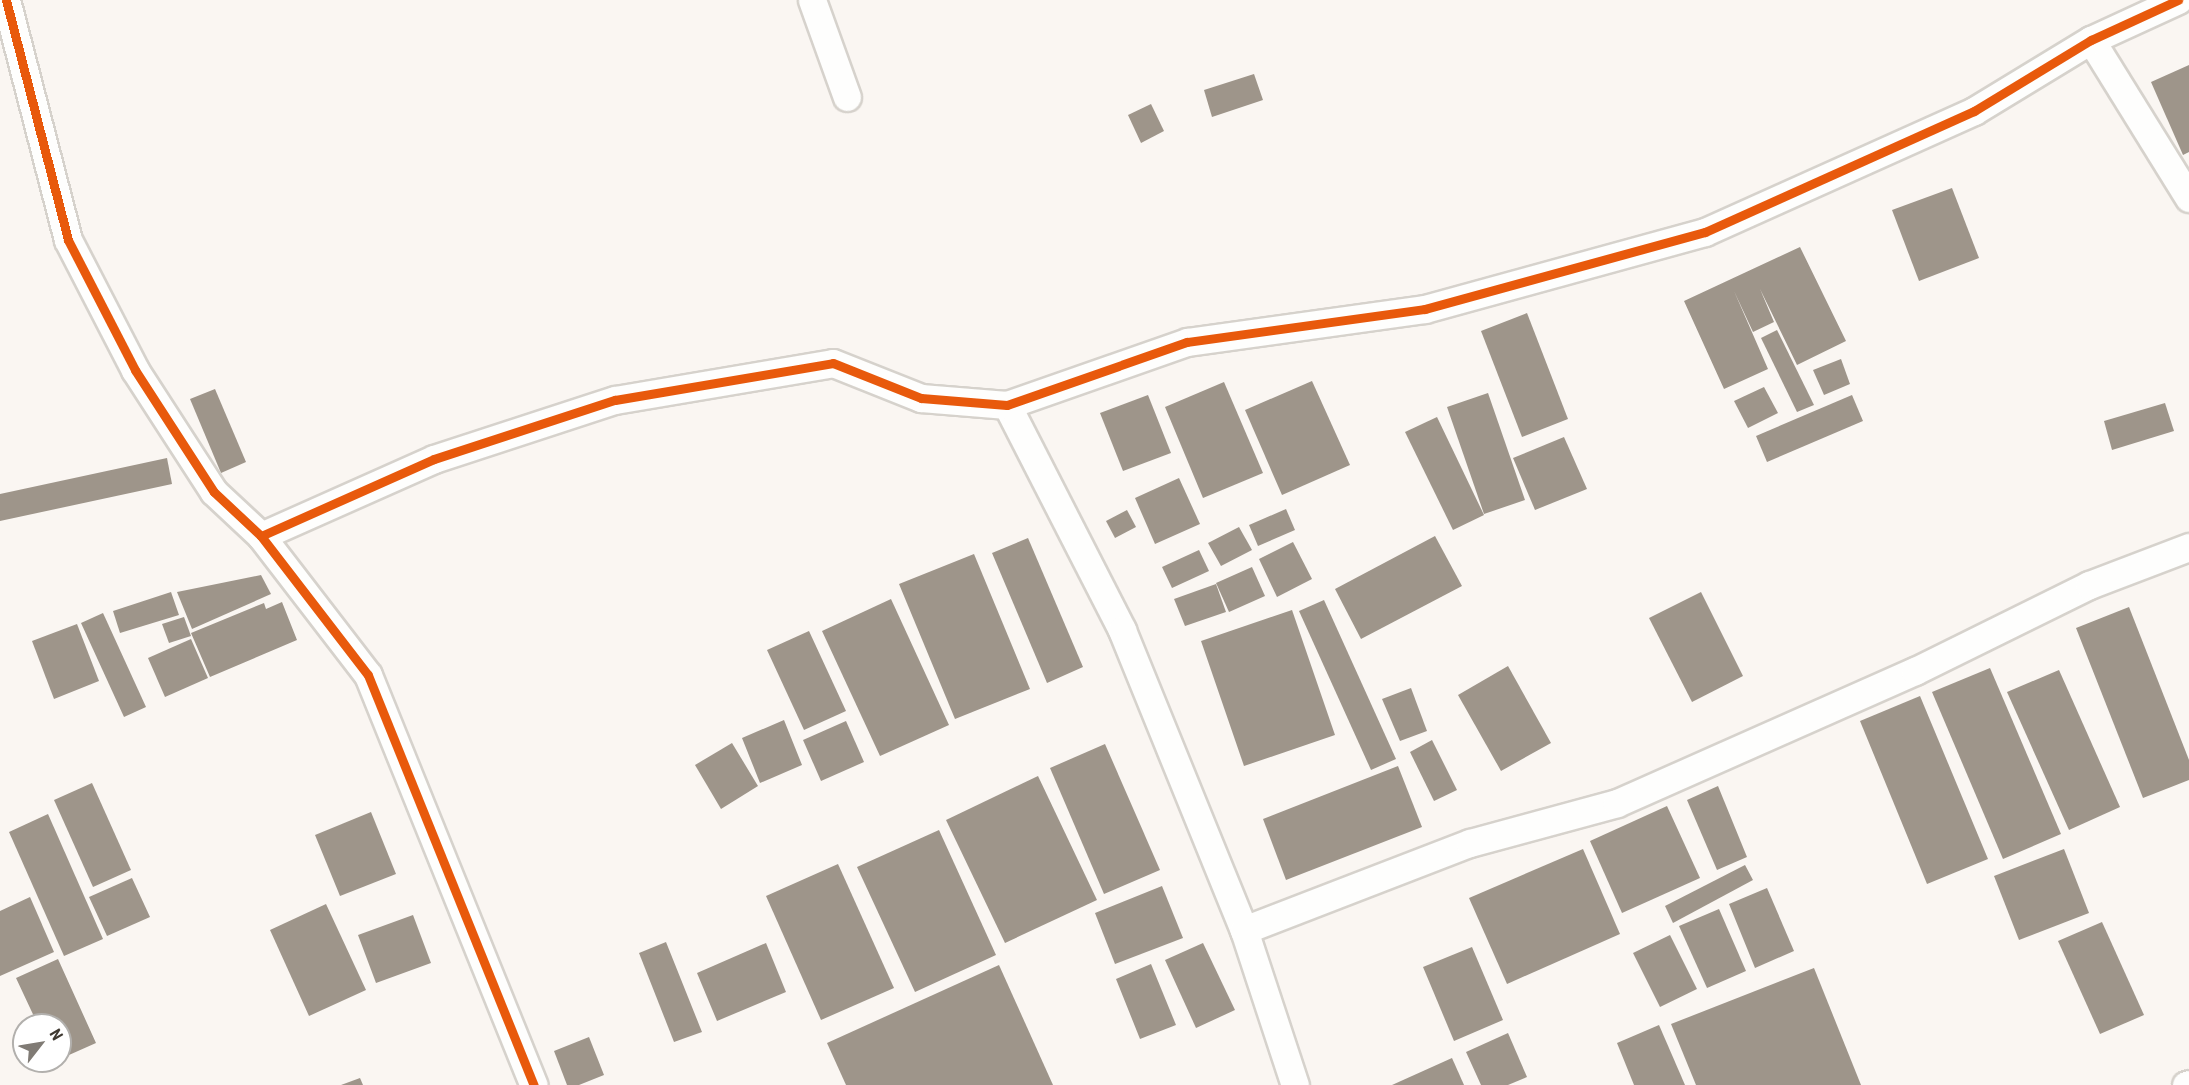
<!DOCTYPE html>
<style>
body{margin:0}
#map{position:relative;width:2189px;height:1085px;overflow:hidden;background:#faf6f2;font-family:"Roboto Condensed",sans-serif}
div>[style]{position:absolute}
.building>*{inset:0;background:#9e958a}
.roads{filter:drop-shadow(2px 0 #d6d2cc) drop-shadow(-2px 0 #d6d2cc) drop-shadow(0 2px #d6d2cc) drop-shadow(0 -2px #d6d2cc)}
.street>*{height:27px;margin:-13.5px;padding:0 13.5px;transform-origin:13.5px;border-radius:13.5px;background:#fefefd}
.cycleway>*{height:9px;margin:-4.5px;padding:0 4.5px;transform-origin:4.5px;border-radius:4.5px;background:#e8590c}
span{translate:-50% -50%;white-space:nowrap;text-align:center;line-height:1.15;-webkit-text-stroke:6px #fff;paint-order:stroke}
.north{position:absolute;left:12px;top:1013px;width:60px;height:60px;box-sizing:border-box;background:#fff;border:2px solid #b2b0ad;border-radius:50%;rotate:59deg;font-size:16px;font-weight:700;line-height:24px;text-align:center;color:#3f3931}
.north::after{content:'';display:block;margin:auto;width:21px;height:27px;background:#807b75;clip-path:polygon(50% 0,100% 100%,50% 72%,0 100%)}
</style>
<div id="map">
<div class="building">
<i style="clip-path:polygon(2189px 65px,2189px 152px,2183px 155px,2151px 82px)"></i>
<i style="clip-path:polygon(1254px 74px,1263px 100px,1212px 117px,1204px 90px)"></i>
<i style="clip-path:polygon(1151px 104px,1164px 131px,1141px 143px,1128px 115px)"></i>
<i style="clip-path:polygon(1952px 188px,1979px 258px,1919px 281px,1892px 210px)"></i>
<i style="clip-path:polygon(1800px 247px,1846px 341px,1797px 365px,1760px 289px,1774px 322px,1753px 332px,1734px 291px,1768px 369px,1724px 389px,1684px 301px)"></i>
<i style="clip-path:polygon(1527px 313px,1568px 419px,1522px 437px,1481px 331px)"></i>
<i style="clip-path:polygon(1777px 330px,1814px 405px,1797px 412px,1761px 338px)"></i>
<i style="clip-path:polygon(1841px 359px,1850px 384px,1824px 395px,1813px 370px)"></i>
<i style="clip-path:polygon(1312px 381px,1350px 465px,1282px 495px,1245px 410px)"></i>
<i style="clip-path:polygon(1224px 382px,1263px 473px,1203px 498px,1165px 407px)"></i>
<i style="clip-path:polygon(1764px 387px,1778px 413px,1748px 428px,1734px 401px)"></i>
<i style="clip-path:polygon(215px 389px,246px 462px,221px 473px,190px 399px)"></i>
<i style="clip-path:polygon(1488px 393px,1525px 500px,1484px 514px,1447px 407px)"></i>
<i style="clip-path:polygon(1148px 395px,1171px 453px,1123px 471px,1100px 413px)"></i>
<i style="clip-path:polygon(1852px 395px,1863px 421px,1767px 462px,1756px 436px)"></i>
<i style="clip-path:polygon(2165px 403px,2174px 431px,2112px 450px,2104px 421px)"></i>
<i style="clip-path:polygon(1437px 417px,1484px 515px,1453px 530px,1405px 432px)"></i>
<i style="clip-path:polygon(1564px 437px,1587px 489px,1535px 510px,1513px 458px)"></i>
<i style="clip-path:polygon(167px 458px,172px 484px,0 521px,0 494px)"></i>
<i style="clip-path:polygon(1179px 478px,1200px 524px,1155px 544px,1135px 498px)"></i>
<i style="clip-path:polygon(1286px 509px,1295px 530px,1258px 546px,1249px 525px)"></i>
<i style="clip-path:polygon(1127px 510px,1136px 527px,1115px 538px,1106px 521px)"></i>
<i style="clip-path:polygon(1239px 527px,1252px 550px,1221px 566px,1208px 543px)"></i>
<i style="clip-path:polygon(1435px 536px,1462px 586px,1361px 639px,1335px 589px)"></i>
<i style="clip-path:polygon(1028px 538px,1083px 667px,1047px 683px,992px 553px)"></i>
<i style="clip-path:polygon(1293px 542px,1312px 579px,1277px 597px,1259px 559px)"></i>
<i style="clip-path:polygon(1199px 550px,1209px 571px,1172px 588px,1162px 567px)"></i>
<i style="clip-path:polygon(974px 554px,1030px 689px,955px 719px,899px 584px)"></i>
<i style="clip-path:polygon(1252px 567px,1265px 596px,1229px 612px,1216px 583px)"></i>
<i style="clip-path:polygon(261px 575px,271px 594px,192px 629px,177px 592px)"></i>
<i style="clip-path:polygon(1216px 584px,1226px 612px,1185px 626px,1174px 599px)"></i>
<i style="clip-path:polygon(171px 592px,179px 615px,120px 633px,113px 611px)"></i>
<i style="clip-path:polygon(1701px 592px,1743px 676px,1692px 702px,1649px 618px)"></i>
<i style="clip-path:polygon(891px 599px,949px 725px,880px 756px,822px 631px)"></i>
<i style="clip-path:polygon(1324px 600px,1396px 759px,1371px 770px,1299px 611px)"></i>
<i style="clip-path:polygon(282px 602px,297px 640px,210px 677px,191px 633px,264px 603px,266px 609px)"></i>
<i style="clip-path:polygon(2129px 607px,2189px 760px,2189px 780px,2143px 798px,2076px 628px)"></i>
<i style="clip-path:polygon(1292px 610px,1335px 735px,1244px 766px,1201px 641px)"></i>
<i style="clip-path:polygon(103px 613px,146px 707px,124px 717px,81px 623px)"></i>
<i style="clip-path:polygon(184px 617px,191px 636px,169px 643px,162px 624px)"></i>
<i style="clip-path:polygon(77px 624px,99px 681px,54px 699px,32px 641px)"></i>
<i style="clip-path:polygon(809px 631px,846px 711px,804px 730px,767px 650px)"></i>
<i style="clip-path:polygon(191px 639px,208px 678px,165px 697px,148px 658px)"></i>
<i style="clip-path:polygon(1508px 666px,1551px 743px,1501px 771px,1458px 695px)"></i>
<i style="clip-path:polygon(1990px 668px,2061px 834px,2003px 859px,1932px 692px)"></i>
<i style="clip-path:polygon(2059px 670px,2120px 807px,2069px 830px,2007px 692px)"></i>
<i style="clip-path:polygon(1411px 688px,1427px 731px,1400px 741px,1382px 699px)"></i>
<i style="clip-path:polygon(1920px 696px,1988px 859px,1927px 884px,1860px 721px)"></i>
<i style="clip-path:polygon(784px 720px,802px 765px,760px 783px,742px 738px)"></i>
<i style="clip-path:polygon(846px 721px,864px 762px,821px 781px,803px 740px)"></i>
<i style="clip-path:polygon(1432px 740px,1457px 790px,1434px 801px,1410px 752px)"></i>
<i style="clip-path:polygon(732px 743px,758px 786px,721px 809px,695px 765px)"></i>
<i style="clip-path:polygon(1105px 744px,1160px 870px,1104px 894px,1050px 768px)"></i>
<i style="clip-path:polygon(1398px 766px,1422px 827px,1286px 880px,1263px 819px)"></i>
<i style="clip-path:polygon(1038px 776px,1097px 900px,1005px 943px,946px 820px)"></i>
<i style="clip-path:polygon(92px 783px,131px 870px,93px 887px,54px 800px)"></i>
<i style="clip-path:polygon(1718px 786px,1747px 857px,1717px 870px,1687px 800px)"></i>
<i style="clip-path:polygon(1667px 806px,1700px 878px,1622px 913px,1590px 841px)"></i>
<i style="clip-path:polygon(371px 812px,396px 874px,340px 896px,315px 835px)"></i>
<i style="clip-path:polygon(48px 814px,103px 939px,64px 956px,9px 832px)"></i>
<i style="clip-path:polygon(939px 830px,996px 955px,915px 992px,857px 867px)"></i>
<i style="clip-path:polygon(1583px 849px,1620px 934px,1507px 984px,1469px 898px)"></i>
<i style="clip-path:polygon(2064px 849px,2089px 913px,2019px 940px,1994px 876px)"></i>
<i style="clip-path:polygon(838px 864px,894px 988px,821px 1020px,766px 896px)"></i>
<i style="clip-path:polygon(1745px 865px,1753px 880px,1673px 923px,1665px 906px)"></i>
<i style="clip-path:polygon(132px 878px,150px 917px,107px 936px,89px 897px)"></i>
<i style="clip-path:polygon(1162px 886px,1183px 938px,1115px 964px,1095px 913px)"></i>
<i style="clip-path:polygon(1767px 888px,1794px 951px,1755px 968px,1729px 904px)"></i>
<i style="clip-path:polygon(30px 897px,54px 952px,0 976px,0 911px)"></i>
<i style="clip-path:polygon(326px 904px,366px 990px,309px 1016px,270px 930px)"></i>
<i style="clip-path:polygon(1719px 909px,1746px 971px,1707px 988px,1679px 926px)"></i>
<i style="clip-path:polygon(413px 915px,431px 963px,376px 983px,358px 935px)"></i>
<i style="clip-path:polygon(2102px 922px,2144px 1015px,2100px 1034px,2058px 941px)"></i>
<i style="clip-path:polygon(1670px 935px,1697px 989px,1660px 1007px,1633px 953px)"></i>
<i style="clip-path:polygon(666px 942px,702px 1032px,674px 1042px,639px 953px)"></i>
<i style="clip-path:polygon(766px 943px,786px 992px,717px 1021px,697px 973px)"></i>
<i style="clip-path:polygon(1203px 943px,1235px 1010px,1196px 1028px,1165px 960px)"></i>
<i style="clip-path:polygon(1472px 947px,1503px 1020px,1454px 1041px,1423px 967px)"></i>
<i style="clip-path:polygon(58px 959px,96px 1043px,60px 1059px,60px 1025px,38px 1025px,16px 978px)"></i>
<i style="clip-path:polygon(1151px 964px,1176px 1025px,1140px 1039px,1116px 979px)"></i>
<i style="clip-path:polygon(999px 965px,1053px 1085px,846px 1085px,827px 1043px)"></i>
<i style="clip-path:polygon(1814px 968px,1861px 1085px,1696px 1085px,1671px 1024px)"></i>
<i style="clip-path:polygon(1659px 1025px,1685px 1085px,1634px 1085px,1617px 1043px)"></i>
<i style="clip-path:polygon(1508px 1033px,1527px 1077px,1508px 1085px,1481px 1085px,1466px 1052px)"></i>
<i style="clip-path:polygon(589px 1037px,604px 1075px,579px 1085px,567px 1085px,554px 1051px)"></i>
<i style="clip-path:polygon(1452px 1058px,1464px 1085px,1392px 1085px)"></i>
<i style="clip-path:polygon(360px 1078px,363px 1085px,341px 1085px)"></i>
</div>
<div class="roads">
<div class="street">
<i style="left:6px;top:0;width:248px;rotate:75.5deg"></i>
<i style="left:68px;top:240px;width:146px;rotate:62.7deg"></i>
<i style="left:135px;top:370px;width:145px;rotate:57.1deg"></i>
<i style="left:214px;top:492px;width:64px;rotate:43.1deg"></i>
<i style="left:261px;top:536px;width:175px;rotate:52.4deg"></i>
<i style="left:368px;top:675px;width:442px;rotate:68deg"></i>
<i style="left:812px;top:0;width:103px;rotate:70.2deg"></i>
<i style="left:2091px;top:40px;width:186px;rotate:58.2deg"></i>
<i style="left:1007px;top:405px;width:253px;rotate:62.9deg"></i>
<i style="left:1122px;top:630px;width:324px;rotate:67.9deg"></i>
<i style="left:1244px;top:930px;width:163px;rotate:71.8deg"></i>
<i style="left:261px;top:536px;width:189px;rotate:-24deg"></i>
<i style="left:434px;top:459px;width:190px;rotate:-18.1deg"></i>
<i style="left:615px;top:400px;width:221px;rotate:-9.6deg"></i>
<i style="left:833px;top:363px;width:95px;rotate:21.7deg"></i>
<i style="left:921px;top:398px;width:86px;rotate:4.7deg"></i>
<i style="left:1007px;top:405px;width:191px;rotate:-19.3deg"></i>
<i style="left:1187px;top:342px;width:240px;rotate:-7.9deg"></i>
<i style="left:1425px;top:309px;width:290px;rotate:-15.4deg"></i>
<i style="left:1705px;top:232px;width:295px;rotate:-24.2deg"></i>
<i style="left:1974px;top:111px;width:137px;rotate:-31.3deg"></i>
<i style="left:2091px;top:40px;width:96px;rotate:-24.7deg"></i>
<i style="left:1244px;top:930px;width:242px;rotate:-21.1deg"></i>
<i style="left:1470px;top:843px;width:152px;rotate:-15.2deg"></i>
<i style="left:1617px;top:803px;width:326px;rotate:-23.9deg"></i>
<i style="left:1915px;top:671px;width:194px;rotate:-26.3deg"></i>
<i style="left:2089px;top:585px;width:107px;rotate:-20.8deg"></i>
<i style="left:2186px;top:1085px;width:3px;rotate:-18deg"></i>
</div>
</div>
<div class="cycleway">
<i style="left:6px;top:0;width:248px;rotate:75.5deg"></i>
<i style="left:68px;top:240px;width:146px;rotate:62.7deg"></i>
<i style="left:135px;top:370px;width:145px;rotate:57.1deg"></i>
<i style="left:214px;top:492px;width:64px;rotate:43.1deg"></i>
<i style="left:261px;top:536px;width:175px;rotate:52.4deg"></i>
<i style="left:368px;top:675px;width:442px;rotate:68deg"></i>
<i style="left:261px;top:536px;width:189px;rotate:-24deg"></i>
<i style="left:434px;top:459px;width:190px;rotate:-18.1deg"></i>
<i style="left:615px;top:400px;width:221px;rotate:-9.6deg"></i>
<i style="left:833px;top:363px;width:95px;rotate:21.7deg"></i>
<i style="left:921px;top:398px;width:86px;rotate:4.7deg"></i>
<i style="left:1007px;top:405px;width:191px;rotate:-19.3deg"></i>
<i style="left:1187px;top:342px;width:240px;rotate:-7.9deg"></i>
<i style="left:1425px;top:309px;width:290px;rotate:-15.4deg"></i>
<i style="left:1705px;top:232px;width:295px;rotate:-24.2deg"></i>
<i style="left:1974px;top:111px;width:137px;rotate:-31.3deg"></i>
<i style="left:2091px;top:40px;width:96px;rotate:-24.7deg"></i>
</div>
<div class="north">N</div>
</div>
